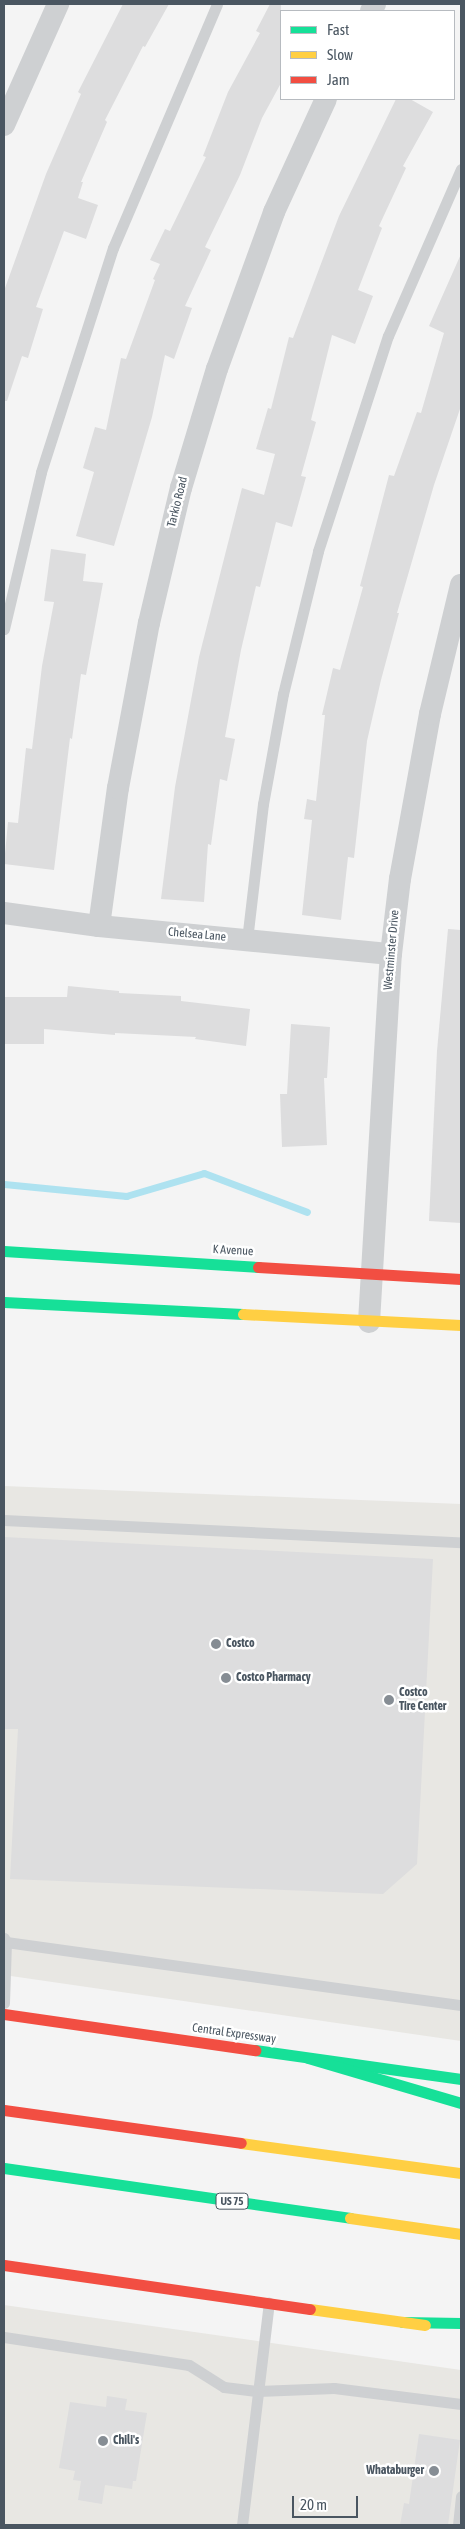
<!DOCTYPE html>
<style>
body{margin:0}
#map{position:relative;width:465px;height:2529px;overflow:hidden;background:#f4f4f4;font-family:"Asap Condensed",sans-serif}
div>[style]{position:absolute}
.commercial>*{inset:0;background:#e8e7e3}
.stream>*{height:7px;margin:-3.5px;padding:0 3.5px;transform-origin:3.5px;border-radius:3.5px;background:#aee2f0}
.building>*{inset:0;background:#ddddde}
.lane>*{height:11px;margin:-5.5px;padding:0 5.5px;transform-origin:5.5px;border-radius:5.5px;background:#ced0d2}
.street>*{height:22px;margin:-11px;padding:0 11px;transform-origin:11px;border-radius:11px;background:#ced0d2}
.fast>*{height:11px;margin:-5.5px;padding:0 5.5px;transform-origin:5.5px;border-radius:5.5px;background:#16e098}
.slow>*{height:11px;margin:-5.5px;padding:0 5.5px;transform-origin:5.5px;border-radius:5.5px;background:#ffcf43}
.jam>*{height:11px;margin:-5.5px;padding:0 5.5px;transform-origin:5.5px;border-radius:5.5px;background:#f24e42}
.dots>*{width:14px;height:14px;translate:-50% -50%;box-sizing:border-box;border:2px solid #fff;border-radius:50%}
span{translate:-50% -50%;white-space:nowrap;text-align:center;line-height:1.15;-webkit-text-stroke:5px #fff;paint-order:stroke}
.shield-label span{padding:1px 4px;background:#fff;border:1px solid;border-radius:4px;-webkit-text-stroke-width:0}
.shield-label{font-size:11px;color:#4a5661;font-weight:700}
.street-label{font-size:12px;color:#4a5661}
.poi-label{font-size:12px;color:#4a5661;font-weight:700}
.left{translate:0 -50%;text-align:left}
.right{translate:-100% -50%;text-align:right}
.frame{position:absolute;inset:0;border:5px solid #4a5661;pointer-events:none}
.legend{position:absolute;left:280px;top:10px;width:175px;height:90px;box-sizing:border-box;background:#fff;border:1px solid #b7bbc0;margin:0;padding:6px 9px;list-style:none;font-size:15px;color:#4a5661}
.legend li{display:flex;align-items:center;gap:10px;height:25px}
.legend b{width:25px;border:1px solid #b7bbc0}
.scale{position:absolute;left:292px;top:2496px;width:66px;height:22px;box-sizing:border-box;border:2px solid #4a5661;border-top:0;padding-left:6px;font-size:15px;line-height:18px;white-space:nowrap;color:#4a5661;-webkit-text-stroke:4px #fff;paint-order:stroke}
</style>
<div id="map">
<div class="commercial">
<i style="clip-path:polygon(4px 1486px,461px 1504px,461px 2041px,4px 1975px)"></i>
<i style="clip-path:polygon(4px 2305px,461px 2370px,461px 2525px,4px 2525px)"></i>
</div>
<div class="stream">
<i style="left:4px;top:1184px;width:123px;rotate:5.6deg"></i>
<i style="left:126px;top:1196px;width:81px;rotate:-16.4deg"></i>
<i style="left:204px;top:1173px;width:110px;rotate:20.7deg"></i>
</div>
<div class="building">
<i style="clip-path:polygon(123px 4px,169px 4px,145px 47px,143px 46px,105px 120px,107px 122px,81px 182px,83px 182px,78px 198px,98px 205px,86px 239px,64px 231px,36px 307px,43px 309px,28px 358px,22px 356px,7px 401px,4px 401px,4px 291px,46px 174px,81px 94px,78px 92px)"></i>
<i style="clip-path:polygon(270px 4px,281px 4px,281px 83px,262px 118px,240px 175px,205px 247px,211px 250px,185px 306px,192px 308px,174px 359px,165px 355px,152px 417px,114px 546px,76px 536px,94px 472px,83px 468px,95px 427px,106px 430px,121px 358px,126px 359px,155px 280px,153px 279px,160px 264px,150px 260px,165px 229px,170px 231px,206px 157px,203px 156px,228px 92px,260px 33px,256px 31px)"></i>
<i style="clip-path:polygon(396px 99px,410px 99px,433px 112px,403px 166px,406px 168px,379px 226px,382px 228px,358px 290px,373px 296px,355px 344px,332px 335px,311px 420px,316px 422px,301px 476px,306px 477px,292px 527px,276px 522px,260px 587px,256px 586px,241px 650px,225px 737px,235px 739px,227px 781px,220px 779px,211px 845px,208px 844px,204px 902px,161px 899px,175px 787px,199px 657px,242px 488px,264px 495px,275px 454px,256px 449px,268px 408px,271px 409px,289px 337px,293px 338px,339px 216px)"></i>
<i style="clip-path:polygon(461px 254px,461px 406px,434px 485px,397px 613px,399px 613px,381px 680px,367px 741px,354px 858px,348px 857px,341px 920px,302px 915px,312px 820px,304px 819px,307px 799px,316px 801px,325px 715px,322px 715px,333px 668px,340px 670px,363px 587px,360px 586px,389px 475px,394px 476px,417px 412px,421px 413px,444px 333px,429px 326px)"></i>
<i style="clip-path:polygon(51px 549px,86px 554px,83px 581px,103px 583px,86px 675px,81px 674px,72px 739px,70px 738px,54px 870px,4px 864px,8px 822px,18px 823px,26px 748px,32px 749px,42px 666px,54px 602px,44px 601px)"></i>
<i style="clip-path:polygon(448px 929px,461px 930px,461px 1223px,429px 1221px,437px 1051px)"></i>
<i style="clip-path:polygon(68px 986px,119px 991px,119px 993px,181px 996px,181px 1001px,250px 1009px,246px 1046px,195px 1039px,196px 1037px,115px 1033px,115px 1035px,44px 1029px,44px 1044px,4px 1044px,4px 997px,67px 997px)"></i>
<i style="clip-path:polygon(291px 1024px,330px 1027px,327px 1078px,324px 1078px,327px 1145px,282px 1147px,280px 1094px,287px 1094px)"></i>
<i style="clip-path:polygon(4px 1537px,433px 1559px,417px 1864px,383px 1894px,10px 1879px,18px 1729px,4px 1729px)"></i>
<i style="clip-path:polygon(107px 2396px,127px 2399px,125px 2410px,147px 2413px,136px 2481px,133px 2481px,132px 2489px,105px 2485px,102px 2504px,78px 2500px,81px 2481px,73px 2480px,75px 2471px,59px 2468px,70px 2402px,106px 2407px)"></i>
<i style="clip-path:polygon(419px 2434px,460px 2440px,448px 2525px,400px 2525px,404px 2503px,409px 2504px)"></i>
</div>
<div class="lane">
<i style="left:4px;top:629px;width:161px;rotate:-76.7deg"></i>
<i style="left:41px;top:472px;width:235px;rotate:-72.2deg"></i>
<i style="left:113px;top:248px;width:265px;rotate:-66.9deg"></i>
<i style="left:247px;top:940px;width:137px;rotate:-83.3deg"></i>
<i style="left:263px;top:804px;width:112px;rotate:-79.7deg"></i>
<i style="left:283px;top:694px;width:147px;rotate:-76.2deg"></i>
<i style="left:318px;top:551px;width:226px;rotate:-72deg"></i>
<i style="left:388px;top:336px;width:182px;rotate:-66.4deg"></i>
<i style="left:4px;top:1520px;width:458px;rotate:2.8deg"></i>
<i style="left:4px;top:1938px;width:4px;rotate:63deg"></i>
<i style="left:6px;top:1942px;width:61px;rotate:91.9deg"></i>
<i style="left:6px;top:1942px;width:459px;rotate:7.9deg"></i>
<i style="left:4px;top:2337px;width:187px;rotate:8.6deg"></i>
<i style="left:189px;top:2365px;width:41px;rotate:32.2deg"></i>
<i style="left:224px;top:2387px;width:34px;rotate:7deg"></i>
<i style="left:258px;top:2391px;width:76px;rotate:-2.3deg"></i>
<i style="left:334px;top:2388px;width:128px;rotate:7.2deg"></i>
<i style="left:242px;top:2525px;width:224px;rotate:-83.1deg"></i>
<i style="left:458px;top:2525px;width:29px;rotate:-84deg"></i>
</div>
<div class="street">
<i style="left:371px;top:11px;width:8px;rotate:-60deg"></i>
<i style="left:4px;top:125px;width:133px;rotate:-65.9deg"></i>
<i style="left:4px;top:913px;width:96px;rotate:7.8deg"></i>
<i style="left:99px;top:926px;width:293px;rotate:5.5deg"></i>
<i style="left:99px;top:926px;width:139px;rotate:-82.2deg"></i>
<i style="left:118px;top:788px;width:168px;rotate:-79.4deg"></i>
<i style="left:149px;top:623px;width:139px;rotate:-76.7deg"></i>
<i style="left:181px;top:488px;width:124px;rotate:-73.2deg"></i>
<i style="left:217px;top:369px;width:167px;rotate:-70deg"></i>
<i style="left:274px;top:212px;width:124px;rotate:-65.3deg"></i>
<i style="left:369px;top:1322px;width:369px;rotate:-86.6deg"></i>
<i style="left:391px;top:954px;width:76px;rotate:-83.2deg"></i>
<i style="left:400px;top:879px;width:168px;rotate:-79.7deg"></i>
<i style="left:430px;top:714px;width:133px;rotate:-76.5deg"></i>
</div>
<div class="fast">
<i style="left:4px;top:1251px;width:255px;rotate:3.6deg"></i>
<i style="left:4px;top:1302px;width:239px;rotate:2.9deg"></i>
<i style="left:255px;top:2050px;width:208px;rotate:8deg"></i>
<i style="left:308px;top:2058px;width:159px;rotate:16.4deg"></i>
<i style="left:4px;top:2168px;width:350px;rotate:8.2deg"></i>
<i style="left:402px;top:2322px;width:59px;rotate:1deg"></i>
</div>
<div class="slow">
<i style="left:243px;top:1314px;width:218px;rotate:2.9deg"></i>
<i style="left:241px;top:2143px;width:222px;rotate:7.8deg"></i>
<i style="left:350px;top:2218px;width:112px;rotate:8.2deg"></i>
<i style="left:310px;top:2309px;width:116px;rotate:7.9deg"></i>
</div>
<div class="jam">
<i style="left:258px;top:1267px;width:203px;rotate:3.4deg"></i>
<i style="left:4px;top:2014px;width:254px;rotate:8.2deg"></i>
<i style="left:4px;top:2110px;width:239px;rotate:7.9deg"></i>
<i style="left:4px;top:2265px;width:309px;rotate:8.2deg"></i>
</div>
<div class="dots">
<i style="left:216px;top:1644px;background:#868d94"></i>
<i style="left:226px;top:1678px;background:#868d94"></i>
<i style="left:389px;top:1700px;background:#868d94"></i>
<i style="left:103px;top:2441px;background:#868d94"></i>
<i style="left:434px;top:2471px;background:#868d94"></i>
</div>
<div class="shield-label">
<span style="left:232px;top:2201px">US 75</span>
</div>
<div class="street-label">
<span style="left:178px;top:502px;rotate:-76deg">Tarkio Road</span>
<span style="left:197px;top:935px;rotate:5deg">Chelsea Lane</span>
<span style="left:392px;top:950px;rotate:-85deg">Westminster Drive</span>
<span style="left:233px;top:1251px;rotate:3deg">K Avenue</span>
<span style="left:234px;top:2034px;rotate:8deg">Central Expressway</span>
</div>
<div class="poi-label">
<span class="left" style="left:226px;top:1644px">Costco</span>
<span class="left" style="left:236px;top:1678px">Costco Pharmacy</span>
<span class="left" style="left:399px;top:1700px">Costco<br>Tire Center</span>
<span class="left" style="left:113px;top:2441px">Chili's</span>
<span class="right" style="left:424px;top:2471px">Whataburger</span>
</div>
<div class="frame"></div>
<ul class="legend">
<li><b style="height:6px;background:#16e098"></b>Fast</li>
<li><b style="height:6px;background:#ffcf43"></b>Slow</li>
<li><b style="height:6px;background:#f24e42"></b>Jam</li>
</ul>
<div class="scale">20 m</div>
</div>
